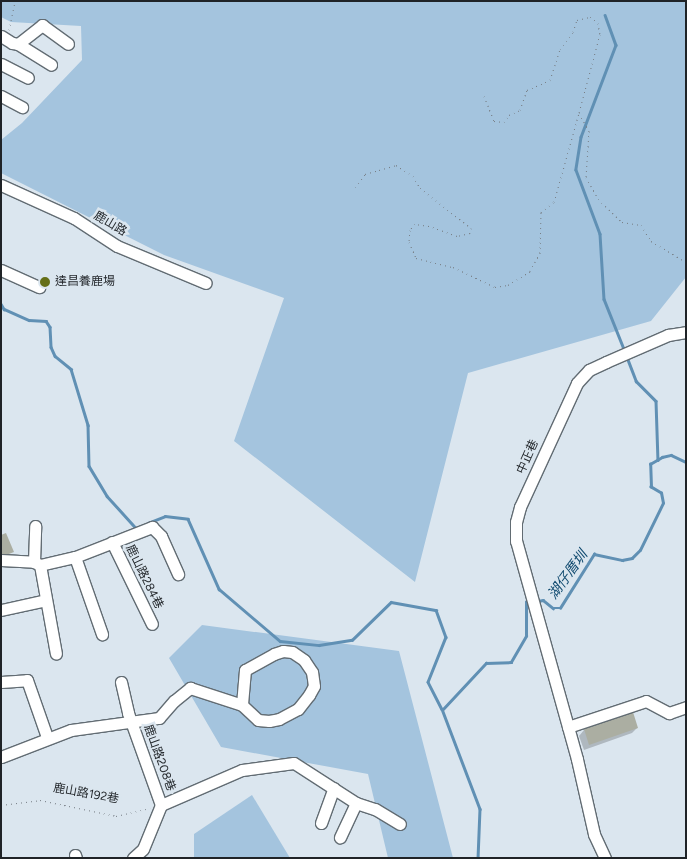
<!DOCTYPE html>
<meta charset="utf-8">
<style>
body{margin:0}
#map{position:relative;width:687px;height:859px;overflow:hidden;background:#dbe6ef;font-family:Figtree,"Noto Sans TC",sans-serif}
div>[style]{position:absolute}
.green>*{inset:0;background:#a4c4de}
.shadow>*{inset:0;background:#0003}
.stream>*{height:2.5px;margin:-1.25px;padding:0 1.25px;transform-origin:1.25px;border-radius:1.25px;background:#6090b4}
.building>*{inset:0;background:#abaea2}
.path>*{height:1px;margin-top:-0.5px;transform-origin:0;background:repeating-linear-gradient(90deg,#767d84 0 1px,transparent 0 5px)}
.roads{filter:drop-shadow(1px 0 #626c73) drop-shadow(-1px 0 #626c73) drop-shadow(0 1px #626c73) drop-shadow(0 -1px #626c73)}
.minor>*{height:11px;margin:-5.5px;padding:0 5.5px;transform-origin:5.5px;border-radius:5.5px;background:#fff}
.dots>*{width:14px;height:14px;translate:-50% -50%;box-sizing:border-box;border:2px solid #dbe6ef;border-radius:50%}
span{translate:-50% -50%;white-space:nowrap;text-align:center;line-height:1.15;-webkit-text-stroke:5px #dbe6ef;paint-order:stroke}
.street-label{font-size:12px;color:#1f2327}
.poi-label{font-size:12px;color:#1f2327}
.left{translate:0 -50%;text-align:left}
.water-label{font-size:14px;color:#114b70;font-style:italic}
.frame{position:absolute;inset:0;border:2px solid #1f2327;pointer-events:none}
</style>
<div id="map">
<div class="green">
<i style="clip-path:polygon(1px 1px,686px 1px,686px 277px,651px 321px,468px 373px,415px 582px,234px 441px,284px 298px,164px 255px,1px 173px,1px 140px,22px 123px,82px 60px,81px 26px,11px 22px,1px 17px)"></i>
<i style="clip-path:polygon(202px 625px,399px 651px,453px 858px,388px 858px,368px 774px,221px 747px,169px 658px)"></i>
<i style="clip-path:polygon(252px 795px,290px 858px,194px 858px,194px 834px)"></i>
</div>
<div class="shadow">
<i style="clip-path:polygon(632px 714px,637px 728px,632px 733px,584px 750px,579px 736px,584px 730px)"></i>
</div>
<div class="stream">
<i style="left:605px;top:15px;width:32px;rotate:70deg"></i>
<i style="left:616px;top:45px;width:98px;rotate:110.8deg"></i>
<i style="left:581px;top:137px;width:33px;rotate:99deg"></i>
<i style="left:576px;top:170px;width:68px;rotate:69.4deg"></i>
<i style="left:600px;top:234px;width:65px;rotate:86.5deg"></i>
<i style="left:604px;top:299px;width:54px;rotate:68.2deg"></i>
<i style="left:1px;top:304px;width:6px;rotate:59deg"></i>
<i style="left:4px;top:309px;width:27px;rotate:24deg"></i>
<i style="left:29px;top:320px;width:17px;rotate:3deg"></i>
<i style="left:46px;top:321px;width:7px;rotate:56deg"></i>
<i style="left:50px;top:327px;width:20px;rotate:87deg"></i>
<i style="left:51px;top:347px;width:10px;rotate:66deg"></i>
<i style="left:55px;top:356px;width:21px;rotate:39deg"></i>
<i style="left:71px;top:369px;width:59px;rotate:73.1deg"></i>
<i style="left:88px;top:425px;width:41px;rotate:88.6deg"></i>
<i style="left:89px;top:466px;width:35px;rotate:59deg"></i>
<i style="left:107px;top:496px;width:43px;rotate:47.8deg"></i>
<i style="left:627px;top:357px;width:26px;rotate:69deg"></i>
<i style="left:636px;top:381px;width:28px;rotate:45deg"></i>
<i style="left:656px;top:401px;width:59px;rotate:88.1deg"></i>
<i style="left:148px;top:523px;width:18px;rotate:-22deg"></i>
<i style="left:165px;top:516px;width:23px;rotate:7deg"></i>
<i style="left:188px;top:519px;width:77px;rotate:66.1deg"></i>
<i style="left:219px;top:589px;width:80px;rotate:40.4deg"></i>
<i style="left:280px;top:641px;width:39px;rotate:6deg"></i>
<i style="left:319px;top:645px;width:33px;rotate:-9deg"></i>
<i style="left:352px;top:640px;width:54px;rotate:-44.3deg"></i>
<i style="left:391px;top:602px;width:46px;rotate:10.1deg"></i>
<i style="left:436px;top:610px;width:29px;rotate:70deg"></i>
<i style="left:446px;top:637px;width:48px;rotate:111.8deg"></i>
<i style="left:428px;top:682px;width:30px;rotate:63deg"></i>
<i style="left:442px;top:709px;width:107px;rotate:69.2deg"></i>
<i style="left:480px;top:809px;width:49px;rotate:92.3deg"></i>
<i style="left:537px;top:601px;width:6px;rotate:-9deg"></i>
<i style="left:543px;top:600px;width:13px;rotate:39deg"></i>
<i style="left:553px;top:608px;width:7px"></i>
<i style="left:560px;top:608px;width:64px;rotate:-57.8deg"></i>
<i style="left:594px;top:554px;width:29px;rotate:12deg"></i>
<i style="left:622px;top:560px;width:10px;rotate:-11deg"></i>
<i style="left:632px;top:558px;width:11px;rotate:-45deg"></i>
<i style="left:640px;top:550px;width:52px;rotate:-63.9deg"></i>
<i style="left:663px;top:503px;width:10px;rotate:-101deg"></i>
<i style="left:661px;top:493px;width:12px;rotate:-149deg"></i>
<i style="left:651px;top:487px;width:23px;rotate:-92deg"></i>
<i style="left:650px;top:464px;width:14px;rotate:-30deg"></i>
<i style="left:662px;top:457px;width:9px;rotate:-13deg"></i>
<i style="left:671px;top:455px;width:17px;rotate:25deg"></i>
<i style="left:443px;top:709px;width:63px;rotate:-46.9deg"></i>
<i style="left:486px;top:663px;width:25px;rotate:-2deg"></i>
<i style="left:511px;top:662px;width:30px;rotate:-60deg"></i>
<i style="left:526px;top:636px;width:34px;rotate:-90deg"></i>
<i style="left:526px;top:602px;width:3px;rotate:-18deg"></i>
</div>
<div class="building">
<i style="clip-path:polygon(6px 533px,14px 552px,1px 557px,1px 535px)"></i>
<i style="clip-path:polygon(633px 712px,638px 728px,589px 745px,584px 729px)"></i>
</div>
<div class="path">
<i style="left:9px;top:30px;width:30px;rotate:-78deg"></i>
<i style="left:484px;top:96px;width:27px;rotate:68deg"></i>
<i style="left:494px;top:121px;width:10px;rotate:6deg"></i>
<i style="left:504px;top:122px;width:9px;rotate:-54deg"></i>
<i style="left:509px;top:115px;width:12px;rotate:-24deg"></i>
<i style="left:520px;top:110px;width:21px;rotate:-71deg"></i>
<i style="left:527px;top:90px;width:25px;rotate:-23deg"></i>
<i style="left:550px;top:80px;width:33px;rotate:-72deg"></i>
<i style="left:560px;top:49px;width:21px;rotate:-53deg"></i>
<i style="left:573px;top:32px;width:13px;rotate:-72deg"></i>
<i style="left:577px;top:20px;width:13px;rotate:-13deg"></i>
<i style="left:590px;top:17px;width:10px;rotate:37deg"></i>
<i style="left:598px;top:23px;width:11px;rotate:80deg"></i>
<i style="left:600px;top:34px;width:82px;rotate:104.9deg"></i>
<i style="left:579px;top:113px;width:21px;rotate:61deg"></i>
<i style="left:589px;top:131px;width:46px;rotate:93.7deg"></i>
<i style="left:586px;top:177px;width:25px;rotate:61deg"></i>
<i style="left:598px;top:199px;width:33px;rotate:44deg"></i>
<i style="left:622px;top:222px;width:19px;rotate:9deg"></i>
<i style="left:641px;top:225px;width:19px;rotate:58deg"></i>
<i style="left:651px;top:241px;width:41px;rotate:31deg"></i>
<i style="left:355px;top:187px;width:16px;rotate:-52deg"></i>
<i style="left:365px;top:174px;width:32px;rotate:-16deg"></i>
<i style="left:396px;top:165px;width:20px;rotate:33deg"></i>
<i style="left:413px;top:176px;width:14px;rotate:60deg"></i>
<i style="left:420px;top:188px;width:65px;rotate:38.1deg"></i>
<i style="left:471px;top:228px;width:5px;rotate:101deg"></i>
<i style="left:470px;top:233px;width:13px;rotate:167deg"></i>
<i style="left:457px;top:236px;width:30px;rotate:-160deg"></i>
<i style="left:429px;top:226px;width:14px;rotate:-172deg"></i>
<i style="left:415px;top:224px;width:8px;rotate:130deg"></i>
<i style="left:410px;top:230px;width:12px;rotate:95deg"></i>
<i style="left:409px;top:242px;width:17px;rotate:66deg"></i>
<i style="left:416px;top:258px;width:38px;rotate:14deg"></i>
<i style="left:453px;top:267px;width:47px;rotate:25.5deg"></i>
<i style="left:495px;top:287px;width:13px;rotate:-9deg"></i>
<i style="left:508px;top:285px;width:26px;rotate:-32deg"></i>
<i style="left:530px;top:271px;width:21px;rotate:-61deg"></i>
<i style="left:540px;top:253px;width:41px;rotate:-88.6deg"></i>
<i style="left:541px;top:212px;width:16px;rotate:-38deg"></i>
<i style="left:554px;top:202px;width:92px;rotate:-74.3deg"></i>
<i style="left:1px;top:805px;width:39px;rotate:-7deg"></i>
<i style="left:40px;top:800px;width:78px;rotate:11.9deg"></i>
<i style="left:116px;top:816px;width:35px;rotate:-13deg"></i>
</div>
<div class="roads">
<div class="minor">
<i style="left:1px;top:36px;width:13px;rotate:32deg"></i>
<i style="left:12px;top:43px;width:6px;rotate:9deg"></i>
<i style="left:18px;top:44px;width:39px;rotate:32deg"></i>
<i style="left:18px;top:44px;width:31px;rotate:-38deg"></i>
<i style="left:42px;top:25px;width:32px;rotate:36deg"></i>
<i style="left:1px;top:64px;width:30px;rotate:27deg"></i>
<i style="left:1px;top:96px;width:24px;rotate:28deg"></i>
<i style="left:1px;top:185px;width:80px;rotate:24.3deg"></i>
<i style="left:74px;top:218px;width:51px;rotate:33.1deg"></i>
<i style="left:117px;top:246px;width:96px;rotate:22.6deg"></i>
<i style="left:1px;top:270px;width:42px;rotate:24.1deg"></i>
<i style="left:112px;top:542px;width:91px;rotate:64deg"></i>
<i style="left:75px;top:557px;width:82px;rotate:70.7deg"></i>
<i style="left:1px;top:560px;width:33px;rotate:3deg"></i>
<i style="left:34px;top:562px;width:7px;rotate:27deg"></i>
<i style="left:40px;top:565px;width:36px;rotate:-13deg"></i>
<i style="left:75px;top:557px;width:83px;rotate:-21.3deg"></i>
<i style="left:152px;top:527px;width:13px;rotate:45deg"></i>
<i style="left:161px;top:536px;width:42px;rotate:65.9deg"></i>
<i style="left:34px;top:562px;width:36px;rotate:-88deg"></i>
<i style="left:40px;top:565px;width:90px;rotate:79.8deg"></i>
<i style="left:1px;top:610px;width:46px;rotate:-12.5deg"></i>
<i style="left:1px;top:682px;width:26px;rotate:-4deg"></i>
<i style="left:27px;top:680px;width:60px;rotate:70.7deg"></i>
<i style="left:121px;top:682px;width:32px;rotate:77deg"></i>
<i style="left:128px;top:713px;width:98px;rotate:70.3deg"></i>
<i style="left:568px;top:727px;width:82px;rotate:-18.4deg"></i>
<i style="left:646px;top:701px;width:26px;rotate:28deg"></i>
<i style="left:669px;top:713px;width:18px;rotate:-19deg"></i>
<i style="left:1px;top:757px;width:75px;rotate:-21.1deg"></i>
<i style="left:71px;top:730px;width:89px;rotate:-7.8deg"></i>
<i style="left:159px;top:718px;width:23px;rotate:-49deg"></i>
<i style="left:174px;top:701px;width:21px;rotate:-39deg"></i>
<i style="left:190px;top:688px;width:55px;rotate:18.1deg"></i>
<i style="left:242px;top:705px;width:22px;rotate:43deg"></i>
<i style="left:258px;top:720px;width:11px;rotate:5deg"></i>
<i style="left:269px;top:721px;width:10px;rotate:-11deg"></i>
<i style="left:279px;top:719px;width:21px;rotate:-28deg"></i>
<i style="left:298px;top:709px;width:18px;rotate:-52deg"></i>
<i style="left:309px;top:695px;width:10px;rotate:-61deg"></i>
<i style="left:314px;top:686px;width:14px;rotate:-98deg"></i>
<i style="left:312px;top:672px;width:14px;rotate:-124deg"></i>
<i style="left:304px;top:660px;width:14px;rotate:-146deg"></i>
<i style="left:292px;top:652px;width:9px;rotate:-174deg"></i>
<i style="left:283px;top:651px;width:9px;rotate:162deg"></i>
<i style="left:274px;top:654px;width:33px;rotate:151deg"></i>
<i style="left:245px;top:670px;width:35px;rotate:95deg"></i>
<i style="left:356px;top:803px;width:20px;rotate:18deg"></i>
<i style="left:375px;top:809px;width:29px;rotate:31deg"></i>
<i style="left:161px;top:805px;width:88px;rotate:-23.4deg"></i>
<i style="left:242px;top:770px;width:52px;rotate:-7.7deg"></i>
<i style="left:294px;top:763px;width:74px;rotate:32.8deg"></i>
<i style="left:356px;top:803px;width:38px;rotate:115deg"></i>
<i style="left:321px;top:823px;width:37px;rotate:-70deg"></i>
<i style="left:75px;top:855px;width:3px;rotate:72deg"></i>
<i style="left:133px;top:858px;width:13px;rotate:-42deg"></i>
<i style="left:143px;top:849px;width:48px;rotate:-67.8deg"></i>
<i style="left:605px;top:858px;width:26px;rotate:-115deg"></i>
<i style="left:594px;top:834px;width:77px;rotate:-102.8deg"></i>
<i style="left:577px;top:759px;width:226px;rotate:-105.6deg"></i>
<i style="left:516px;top:541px;width:19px;rotate:-90deg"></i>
<i style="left:516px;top:522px;width:16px;rotate:-75deg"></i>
<i style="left:520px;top:507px;width:136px;rotate:-65.3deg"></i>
<i style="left:577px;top:383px;width:18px;rotate:-47deg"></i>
<i style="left:589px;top:370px;width:19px;rotate:-25deg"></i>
<i style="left:606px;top:362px;width:68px;rotate:-23.5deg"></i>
<i style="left:668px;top:335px;width:18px;rotate:-9deg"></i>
</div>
</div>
<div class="dots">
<i style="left:45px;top:282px;background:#656f18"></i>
</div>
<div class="street-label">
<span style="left:110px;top:224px;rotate:31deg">鹿山路</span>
<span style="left:528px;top:457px;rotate:-66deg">中正巷</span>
<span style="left:144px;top:577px;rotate:64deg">鹿山路284巷</span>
<span style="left:159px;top:758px;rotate:70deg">鹿山路208巷</span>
<span style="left:86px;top:794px;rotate:10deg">鹿山路192巷</span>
</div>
<div class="poi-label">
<span class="left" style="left:55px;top:282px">達昌養鹿場</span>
</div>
<div class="water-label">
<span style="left:568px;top:575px;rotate:-54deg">湖仔厝圳</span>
</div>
<div class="frame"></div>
</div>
